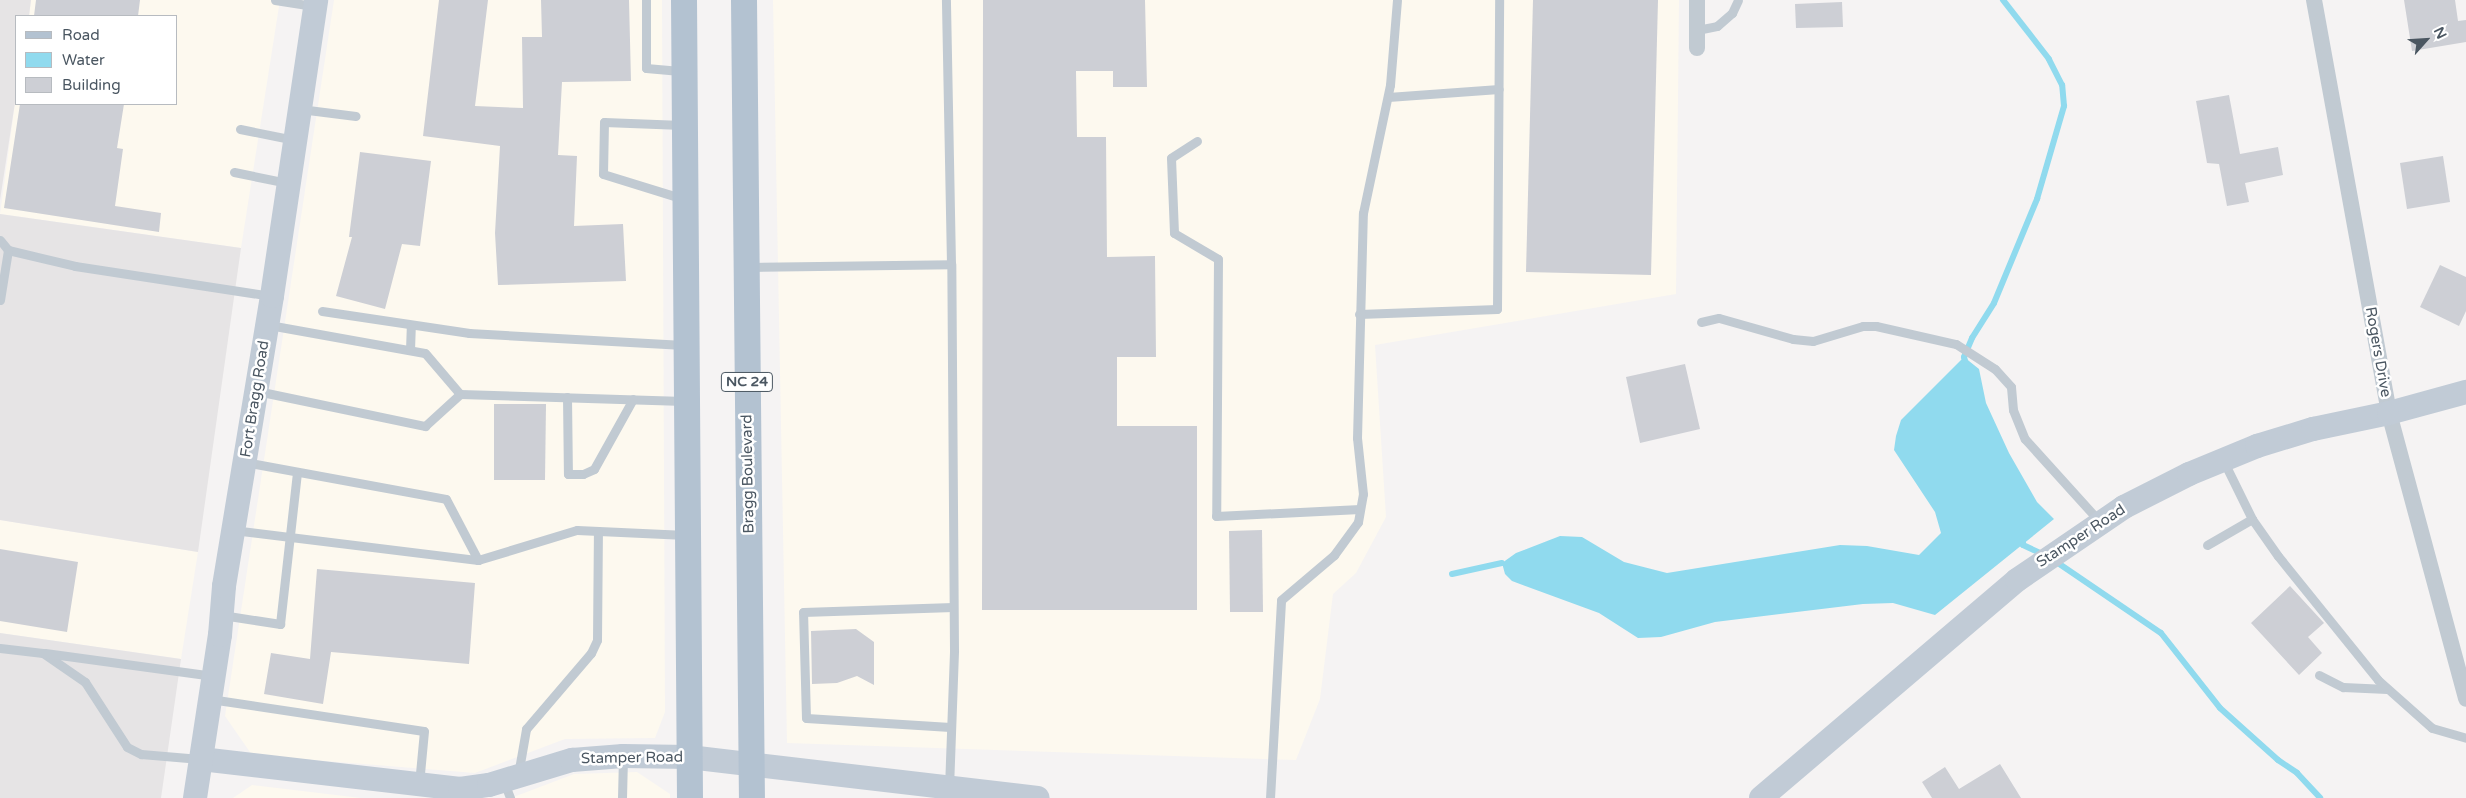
<!DOCTYPE html>
<style>
body{margin:0}
#map{position:relative;width:2466px;height:798px;overflow:hidden;background:#f5f3f3;font-family:"Varela Round",sans-serif}
div>[style]{position:absolute}
.commercial>*{inset:0;background:#fdf9ef}
.education>*{inset:0;background:#e6e4e5}
.water>*{inset:0;background:#90daee}
.stream>*{height:6px;margin:-3px;padding:0 3px;transform-origin:3px;border-radius:3px;background:#90daee}
.building>*{inset:0;background:#cdcfd5}
.lane>*{height:9px;margin:-4.5px;padding:0 4.5px;transform-origin:4.5px;border-radius:4.5px;background:#c1cad2}
.street>*{height:16px;margin:-8px;padding:0 8px;transform-origin:8px;border-radius:8px;background:#c1cad2}
.secondary>*{height:24px;margin:-12px;padding:0 12px;transform-origin:12px;border-radius:12px;background:#c1cbd6}
.primary>*{height:26px;margin:-13px;padding:0 13px;transform-origin:13px;border-radius:13px;background:#b3c2d1}
span{translate:-50% -50%;white-space:nowrap;text-align:center;line-height:1.15;-webkit-text-stroke:5px #fff;paint-order:stroke}
.shield-label span{padding:1px 4px;background:#fff;border:1px solid;border-radius:4px;-webkit-text-stroke-width:0}
.shield-label{font-size:14px;color:#4a5661;font-weight:700}
.street-label{font-size:15px;color:#4a5661}
.legend{position:absolute;left:15px;top:15px;width:162px;height:90px;box-sizing:border-box;background:#fff;border:1px solid #b7bbc0;margin:0;padding:6px 9px;list-style:none;font-size:15px;color:#4a5661}
.legend li{display:flex;align-items:center;gap:10px;height:25px}
.legend b{width:25px;border:1px solid #b7bbc0}
.north{position:absolute;left:2401px;top:15px;width:50px;height:50px;-webkit-text-stroke:4px #fff;paint-order:stroke;rotate:64deg;font-size:14px;font-weight:700;line-height:20px;text-align:center;color:#4a5661}
.north::after{content:'';display:block;margin:auto;width:18px;height:22px;background:#4a5661;clip-path:polygon(50% 0,100% 100%,50% 72%,0 100%)}
</style>
<div id="map">
<div class="commercial">
<i style="clip-path:polygon(31px 0,280px 0,241px 248px,0 214px,16px 96px,16px 104px,176px 104px,176px 16px,29px 16px)"></i>
<i style="clip-path:polygon(334px 0,662px 0,665px 712px,655px 738px,565px 739px,475px 773px,252px 755px,225px 716px)"></i>
<i style="clip-path:polygon(773px 0,1679px 0,1676px 294px,1375px 345px,1386px 517px,1356px 573px,1333px 594px,1320px 699px,1296px 760px,787px 743px)"></i>
<i style="clip-path:polygon(0 520px,198px 552px,181px 659px,0 633px)"></i>
<i style="clip-path:polygon(637px 772px,670px 794px,670px 798px,511px 798px,574px 774px)"></i>
<i style="clip-path:polygon(252px 785px,361px 798px,233px 798px)"></i>
</div>
<div class="education">
<i style="clip-path:polygon(0 0,31px 0,29px 16px,16px 16px,16px 96px,0 200px)"></i>
<i style="clip-path:polygon(0 214px,241px 248px,198px 552px,0 520px)"></i>
<i style="clip-path:polygon(0 633px,181px 659px,161px 798px,0 798px)"></i>
</div>
<div class="water">
<i style="clip-path:polygon(1964px 357px,1979px 369px,1986px 403px,2009px 453px,2037px 502px,2054px 519px,1935px 615px,1893px 603px,1863px 604px,1715px 622px,1661px 637px,1638px 638px,1599px 613px,1512px 581px,1505px 574px,1502px 563px,1516px 553px,1560px 536px,1582px 537px,1624px 562px,1667px 573px,1840px 545px,1867px 546px,1919px 555px,1941px 533px,1935px 512px,1894px 450px,1896px 436px,1901px 420px)"></i>
</div>
<div class="stream">
<i style="left:1966px;top:364px;width:7px;rotate:-106deg"></i>
<i style="left:1964px;top:357px;width:21px;rotate:-67deg"></i>
<i style="left:1972px;top:338px;width:41px;rotate:-57.8deg"></i>
<i style="left:1994px;top:303px;width:113px;rotate:-67.5deg"></i>
<i style="left:2037px;top:199px;width:97px;rotate:-73.8deg"></i>
<i style="left:2064px;top:106px;width:21px;rotate:-95deg"></i>
<i style="left:2062px;top:85px;width:29px;rotate:-117deg"></i>
<i style="left:2049px;top:59px;width:75px;rotate:-127.9deg"></i>
<i style="left:2023px;top:539px;width:6px;rotate:90deg"></i>
<i style="left:2023px;top:545px;width:23px;rotate:25deg"></i>
<i style="left:2055px;top:561px;width:128px;rotate:34.2deg"></i>
<i style="left:2161px;top:633px;width:95px;rotate:51.8deg"></i>
<i style="left:2220px;top:708px;width:78px;rotate:41.9deg"></i>
<i style="left:2278px;top:760px;width:23px;rotate:34deg"></i>
<i style="left:2297px;top:773px;width:34px;rotate:47deg"></i>
<i style="left:1452px;top:574px;width:51px;rotate:-12.4deg"></i>
</div>
<div class="building">
<i style="clip-path:polygon(36px 0,140px 0,138px 16px,34px 16px)"></i>
<i style="clip-path:polygon(439px 0,488px 0,475px 106px,523px 108px,522px 37px,542px 37px,541px 0,629px 0,631px 81px,562px 82px,558px 155px,577px 156px,574px 226px,623px 224px,626px 281px,498px 285px,495px 233px,500px 146px,423px 136px)"></i>
<i style="clip-path:polygon(983px 0,1145px 0,1147px 87px,1113px 87px,1113px 71px,1076px 71px,1077px 137px,1106px 137px,1107px 257px,1155px 256px,1156px 357px,1117px 357px,1117px 426px,1197px 426px,1197px 610px,982px 610px)"></i>
<i style="clip-path:polygon(1533px 0,1658px 0,1651px 275px,1526px 272px)"></i>
<i style="clip-path:polygon(2404px 0,2455px 0,2458px 21px,2466px 20px,2466px 42px,2412px 51px)"></i>
<i style="clip-path:polygon(1842px 2px,1843px 27px,1796px 28px,1795px 4px)"></i>
<i style="clip-path:polygon(2229px 95px,2240px 154px,2278px 147px,2283px 175px,2245px 183px,2249px 202px,2227px 206px,2219px 164px,2207px 163px,2196px 101px)"></i>
<i style="clip-path:polygon(20px 104px,124px 104px,117px 148px,123px 149px,115px 206px,161px 213px,159px 232px,4px 208px)"></i>
<i style="clip-path:polygon(360px 152px,431px 161px,420px 246px,402px 244px,385px 309px,336px 296px,352px 237px,349px 237px)"></i>
<i style="clip-path:polygon(2443px 156px,2450px 202px,2407px 209px,2400px 163px)"></i>
<i style="clip-path:polygon(2440px 265px,2466px 277px,2466px 311px,2459px 326px,2420px 307px)"></i>
<i style="clip-path:polygon(1685px 364px,1700px 429px,1640px 443px,1626px 377px)"></i>
<i style="clip-path:polygon(494px 404px,546px 404px,545px 480px,494px 480px)"></i>
<i style="clip-path:polygon(1262px 530px,1263px 612px,1230px 612px,1229px 531px)"></i>
<i style="clip-path:polygon(0 549px,78px 562px,67px 632px,0 621px)"></i>
<i style="clip-path:polygon(317px 569px,475px 583px,469px 664px,331px 652px,323px 704px,264px 694px,271px 653px,310px 659px)"></i>
<i style="clip-path:polygon(2290px 586px,2324px 623px,2308px 637px,2322px 653px,2299px 675px,2251px 623px)"></i>
<i style="clip-path:polygon(856px 629px,874px 642px,874px 685px,857px 676px,837px 683px,812px 684px,811px 631px)"></i>
<i style="clip-path:polygon(2000px 764px,2021px 798px,1932px 798px,1922px 782px,1945px 767px,1959px 789px)"></i>
</div>
<div class="lane">
<i style="left:275px;top:0;width:39px;rotate:9deg"></i>
<i style="left:646px;top:0;width:68px;rotate:90deg"></i>
<i style="left:646px;top:68px;width:37px;rotate:5deg"></i>
<i style="left:1697px;top:30px;width:20px;rotate:-11deg"></i>
<i style="left:1717px;top:26px;width:20px;rotate:-41deg"></i>
<i style="left:1732px;top:13px;width:14px;rotate:-65deg"></i>
<i style="left:1388px;top:97px;width:111px;rotate:-4.1deg"></i>
<i style="left:300px;top:109px;width:56px;rotate:7.1deg"></i>
<i style="left:682px;top:125px;width:78px;rotate:-177.8deg"></i>
<i style="left:604px;top:122px;width:52px;rotate:91.1deg"></i>
<i style="left:603px;top:174px;width:85px;rotate:17.2deg"></i>
<i style="left:240px;top:129px;width:55px;rotate:11.5deg"></i>
<i style="left:1197px;top:141px;width:31px;rotate:147deg"></i>
<i style="left:1171px;top:158px;width:75px;rotate:87.7deg"></i>
<i style="left:1174px;top:233px;width:51px;rotate:30.6deg"></i>
<i style="left:1218px;top:259px;width:257px;rotate:90.4deg"></i>
<i style="left:1216px;top:516px;width:144px;rotate:-2.8deg"></i>
<i style="left:234px;top:172px;width:54px;rotate:11.7deg"></i>
<i style="left:0;top:240px;width:13px;rotate:51deg"></i>
<i style="left:8px;top:250px;width:69px;rotate:13.4deg"></i>
<i style="left:75px;top:266px;width:197px;rotate:8.7deg"></i>
<i style="left:748px;top:267px;width:203px;rotate:-0.8deg"></i>
<i style="left:951px;top:264px;width:264px;rotate:-91.1deg"></i>
<i style="left:0;top:300px;width:51px;rotate:-80.9deg"></i>
<i style="left:322px;top:311px;width:149px;rotate:8.5deg"></i>
<i style="left:469px;top:333px;width:215px;rotate:3.2deg"></i>
<i style="left:1359px;top:314px;width:138px;rotate:-2.1deg"></i>
<i style="left:1497px;top:309px;width:309px;rotate:-89.6deg"></i>
<i style="left:1701px;top:322px;width:18px;rotate:-13deg"></i>
<i style="left:1719px;top:318px;width:77px;rotate:15.8deg"></i>
<i style="left:1793px;top:339px;width:20px;rotate:6deg"></i>
<i style="left:1813px;top:341px;width:52px;rotate:-16.7deg"></i>
<i style="left:1863px;top:326px;width:13px"></i>
<i style="left:1876px;top:326px;width:82px;rotate:12.7deg"></i>
<i style="left:1956px;top:344px;width:46px;rotate:32.7deg"></i>
<i style="left:1995px;top:369px;width:24px;rotate:48deg"></i>
<i style="left:2011px;top:387px;width:23px;rotate:85deg"></i>
<i style="left:2013px;top:410px;width:31px;rotate:68deg"></i>
<i style="left:2025px;top:439px;width:112px;rotate:47.9deg"></i>
<i style="left:269px;top:325px;width:158px;rotate:10.2deg"></i>
<i style="left:425px;top:353px;width:54px;rotate:49.5deg"></i>
<i style="left:460px;top:394px;width:224px;rotate:1.8deg"></i>
<i style="left:410px;top:350px;width:25px;rotate:-88deg"></i>
<i style="left:257px;top:391px;width:172px;rotate:11.8deg"></i>
<i style="left:425px;top:426px;width:47px;rotate:-42.4deg"></i>
<i style="left:567px;top:397px;width:77px;rotate:89.3deg"></i>
<i style="left:568px;top:474px;width:15px"></i>
<i style="left:583px;top:474px;width:12px;rotate:-24deg"></i>
<i style="left:594px;top:469px;width:80px;rotate:-60.9deg"></i>
<i style="left:2223px;top:460px;width:66px;rotate:63.8deg"></i>
<i style="left:2252px;top:519px;width:45px;rotate:54.9deg"></i>
<i style="left:2278px;top:556px;width:159px;rotate:51.1deg"></i>
<i style="left:2378px;top:680px;width:72px;rotate:41.6deg"></i>
<i style="left:2432px;top:728px;width:35px;rotate:16deg"></i>
<i style="left:245px;top:462px;width:204px;rotate:10.4deg"></i>
<i style="left:446px;top:499px;width:69px;rotate:62.3deg"></i>
<i style="left:233px;top:530px;width:247px;rotate:7deg"></i>
<i style="left:478px;top:560px;width:103px;rotate:-16.9deg"></i>
<i style="left:577px;top:530px;width:109px;rotate:2.6deg"></i>
<i style="left:2207px;top:545px;width:52px;rotate:-30deg"></i>
<i style="left:222px;top:615px;width:59px;rotate:8.8deg"></i>
<i style="left:280px;top:624px;width:153px;rotate:-83.6deg"></i>
<i style="left:0;top:648px;width:43px;rotate:6.6deg"></i>
<i style="left:43px;top:653px;width:51px;rotate:34.6deg"></i>
<i style="left:85px;top:682px;width:77px;rotate:57.1deg"></i>
<i style="left:127px;top:747px;width:16px;rotate:27deg"></i>
<i style="left:141px;top:754px;width:59px;rotate:4.8deg"></i>
<i style="left:45px;top:653px;width:170px;rotate:7.8deg"></i>
<i style="left:2319px;top:675px;width:27px;rotate:27deg"></i>
<i style="left:2343px;top:687px;width:44px;rotate:2.6deg"></i>
<i style="left:210px;top:699px;width:216px;rotate:8.5deg"></i>
<i style="left:424px;top:731px;width:53px;rotate:95.4deg"></i>
<i style="left:950px;top:727px;width:144px;rotate:-176.4deg"></i>
<i style="left:806px;top:718px;width:106px;rotate:-91.6deg"></i>
<i style="left:803px;top:612px;width:150px;rotate:-1.9deg"></i>
<i style="left:518px;top:775px;width:47px;rotate:-80.1deg"></i>
<i style="left:526px;top:729px;width:100px;rotate:-49.5deg"></i>
<i style="left:591px;top:653px;width:14px;rotate:-65deg"></i>
<i style="left:597px;top:640px;width:109px;rotate:-89.5deg"></i>
<i style="left:504px;top:782px;width:17px;rotate:69deg"></i>
<i style="left:949px;top:788px;width:138px;rotate:-87.9deg"></i>
<i style="left:954px;top:650px;width:386px;rotate:-90.4deg"></i>
<i style="left:622px;top:798px;width:42px;rotate:-88.6deg"></i>
<i style="left:1270px;top:798px;width:198px;rotate:-86.8deg"></i>
<i style="left:1281px;top:600px;width:70px;rotate:-40.3deg"></i>
<i style="left:1334px;top:555px;width:41px;rotate:-54deg"></i>
<i style="left:1358px;top:522px;width:28px;rotate:-80deg"></i>
<i style="left:1363px;top:494px;width:56px;rotate:-96.1deg"></i>
<i style="left:1357px;top:438px;width:225px;rotate:-88.5deg"></i>
<i style="left:1363px;top:213px;width:131px;rotate:-78.1deg"></i>
<i style="left:1390px;top:85px;width:85px;rotate:-85.3deg"></i>
</div>
<div class="street">
<i style="left:2314px;top:0;width:420px;rotate:79.7deg"></i>
<i style="left:2389px;top:413px;width:296px;rotate:74.9deg"></i>
<i style="left:1697px;top:48px;width:48px;rotate:-90deg"></i>
</div>
<div class="secondary">
<i style="left:201px;top:759px;width:261px;rotate:6.6deg"></i>
<i style="left:460px;top:789px;width:29px;rotate:-8deg"></i>
<i style="left:489px;top:785px;width:87px;rotate:-16.8deg"></i>
<i style="left:572px;top:760px;width:51px;rotate:-4.5deg"></i>
<i style="left:623px;top:756px;width:66px;rotate:0.9deg"></i>
<i style="left:689px;top:757px;width:351px;rotate:6.7deg"></i>
<i style="left:195px;top:798px;width:165px;rotate:-81.3deg"></i>
<i style="left:220px;top:635px;width:49px;rotate:-85.3deg"></i>
<i style="left:224px;top:586px;width:294px;rotate:-80.6deg"></i>
<i style="left:272px;top:296px;width:299px;rotate:-81.5deg"></i>
<i style="left:1761px;top:798px;width:336px;rotate:-40.4deg"></i>
<i style="left:2017px;top:580px;width:130px;rotate:-34.3deg"></i>
<i style="left:2124px;top:507px;width:73px;rotate:-26.9deg"></i>
<i style="left:2189px;top:474px;width:74px;rotate:-22.4deg"></i>
<i style="left:2257px;top:446px;width:59px;rotate:-16.9deg"></i>
<i style="left:2313px;top:429px;width:78px;rotate:-11.9deg"></i>
<i style="left:2389px;top:413px;width:80px;rotate:-15.3deg"></i>
</div>
<div class="primary">
<i style="left:684px;top:0;width:798px;rotate:89.57deg"></i>
<i style="left:744px;top:0;width:798px;rotate:89.43deg"></i>
</div>
<div class="shield-label">
<span style="left:747px;top:382px">NC 24</span>
</div>
<div class="street-label">
<span style="left:2378px;top:352px;rotate:80deg">Rogers Drive</span>
<span style="left:255px;top:399px;rotate:-81deg">Fort Bragg Road</span>
<span style="left:748px;top:474px;rotate:-91deg">Bragg Boulevard</span>
<span style="left:2081px;top:536px;rotate:-33deg">Stamper Road</span>
<span style="left:632px;top:758px;rotate:-1deg">Stamper Road</span>
</div>
<ul class="legend">
<li><b style="height:6px;background:#b3c2d1"></b>Road</li>
<li><b style="height:14px;background:#90daee"></b>Water</li>
<li><b style="height:14px;background:#cdcfd5"></b>Building</li>
</ul>
<div class="north">N</div>
</div>
